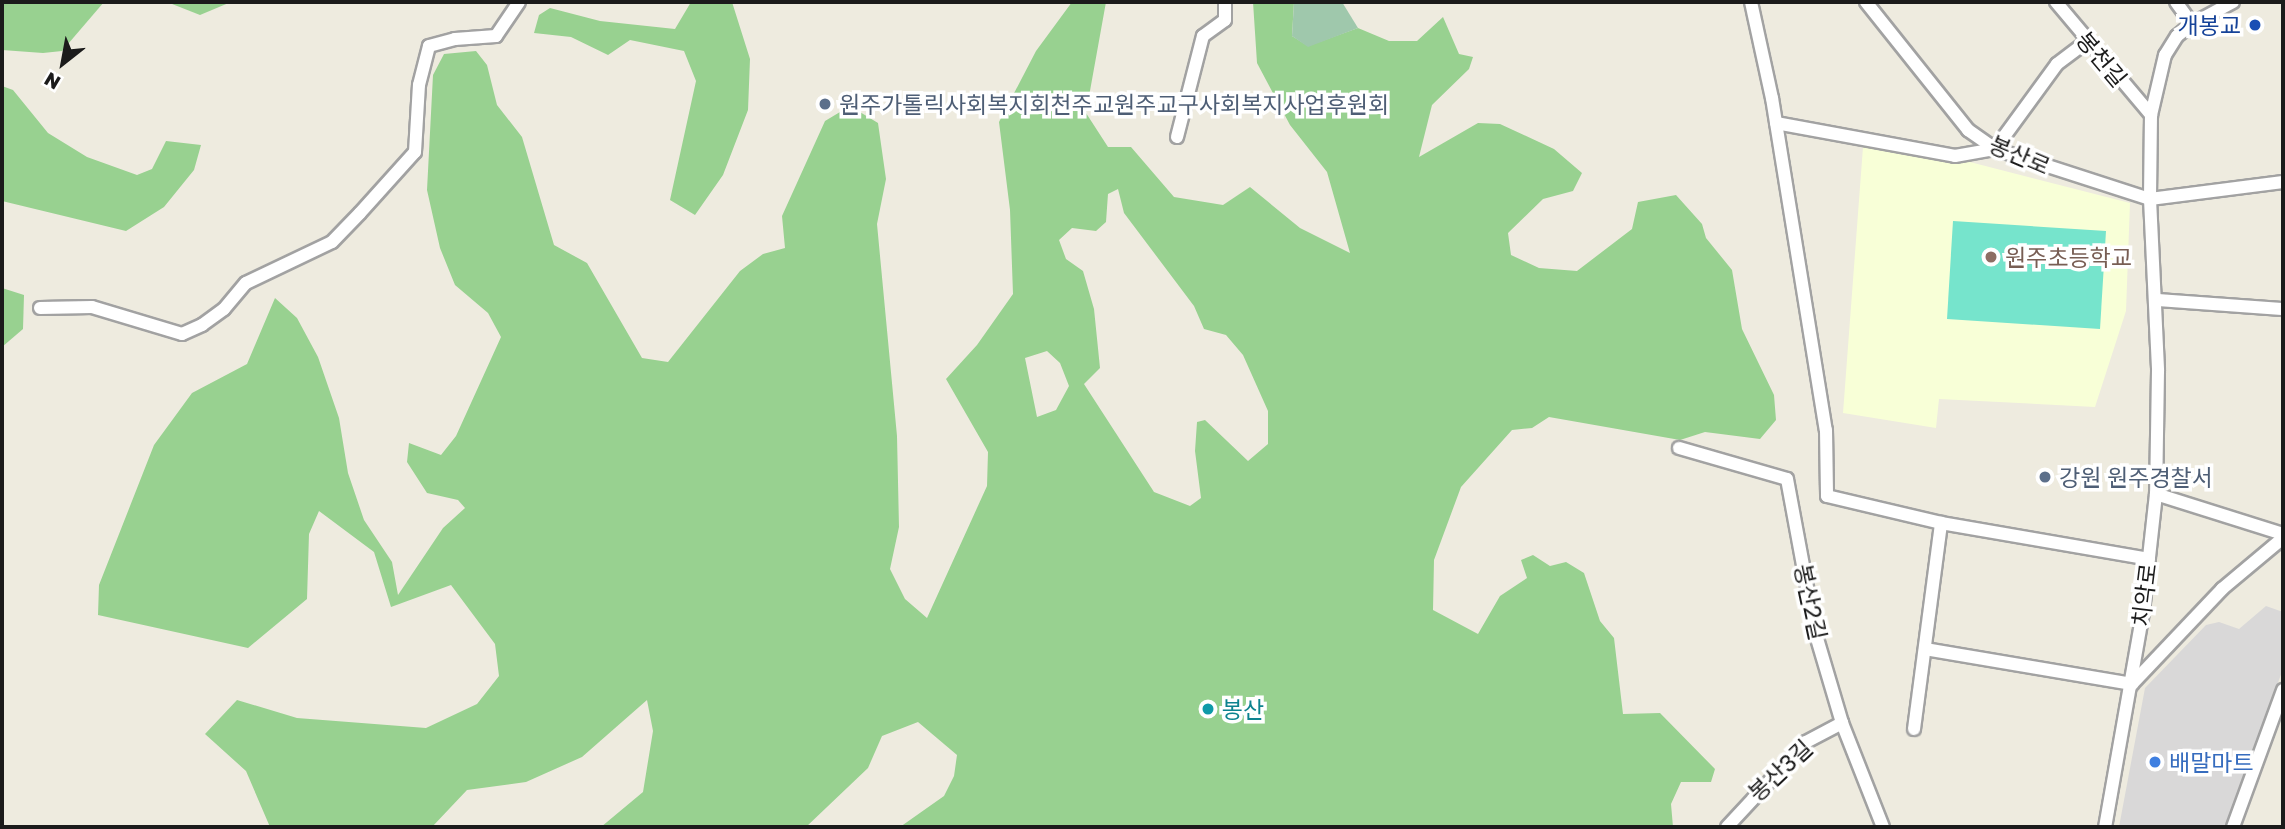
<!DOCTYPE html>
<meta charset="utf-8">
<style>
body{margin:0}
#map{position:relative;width:2285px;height:829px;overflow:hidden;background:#eeebdf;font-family:"Golos Text","Noto Sans KR",sans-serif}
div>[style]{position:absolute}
.residential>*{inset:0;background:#d9d8d8}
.education>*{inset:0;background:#f8ffd7}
.forest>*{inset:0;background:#98d190}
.cemetery>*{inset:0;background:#9fc8ac}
.pitch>*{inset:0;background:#76e4cc}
.roads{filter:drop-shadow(2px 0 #a2a2a2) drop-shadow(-2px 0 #a2a2a2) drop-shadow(0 2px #a2a2a2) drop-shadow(0 -2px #a2a2a2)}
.minor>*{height:12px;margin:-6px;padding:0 6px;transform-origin:6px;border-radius:6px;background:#fff}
.dots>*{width:19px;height:19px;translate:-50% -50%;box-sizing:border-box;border:4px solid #fff;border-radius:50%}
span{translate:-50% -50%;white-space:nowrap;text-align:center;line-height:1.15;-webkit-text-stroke:7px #fff;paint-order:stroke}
.transit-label{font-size:23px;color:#164399}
.right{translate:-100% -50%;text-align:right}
.street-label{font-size:23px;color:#1b1b1b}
.service-label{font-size:23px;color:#4e5e75}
.left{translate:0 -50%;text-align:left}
.education-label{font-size:23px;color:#785e54}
.culture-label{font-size:23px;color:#0d838f}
.shop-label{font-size:23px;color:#366cbe}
.frame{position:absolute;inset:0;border:4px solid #1b1b1b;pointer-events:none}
.north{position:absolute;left:28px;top:28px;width:70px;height:70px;-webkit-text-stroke:5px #fff;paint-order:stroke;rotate:211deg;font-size:19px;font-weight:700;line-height:28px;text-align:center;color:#1b1b1b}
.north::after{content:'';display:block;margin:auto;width:24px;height:32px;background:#1b1b1b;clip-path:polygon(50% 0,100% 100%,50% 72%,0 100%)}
</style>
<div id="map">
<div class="residential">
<i style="clip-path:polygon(2266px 606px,2283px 612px,2283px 669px,2225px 827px,2119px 827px,2145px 688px,2206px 625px,2219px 622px,2239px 629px)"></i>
</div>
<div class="education">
<i style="clip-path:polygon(1863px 147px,1966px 161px,2130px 203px,2126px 311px,2095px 407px,1939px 399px,1936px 428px,1843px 413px)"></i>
</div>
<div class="forest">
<i style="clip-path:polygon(2px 2px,104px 2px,62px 51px,43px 53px,2px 50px)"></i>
<i style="clip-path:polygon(167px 2px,231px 2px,200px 15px)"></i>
<i style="clip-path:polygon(691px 2px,732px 2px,750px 59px,748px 110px,723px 175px,695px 215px,670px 200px,696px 81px,684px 51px,630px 40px,608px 55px,571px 37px,534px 33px,539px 15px,550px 8px,600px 21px,675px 29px)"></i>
<i style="clip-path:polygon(evenodd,1072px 2px,1106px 2px,1086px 113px,1108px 147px,1131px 147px,1174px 197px,1223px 205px,1250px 187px,1300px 228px,1350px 253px,1327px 172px,1290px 125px,1257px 63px,1253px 2px,1294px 2px,1292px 36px,1308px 46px,1358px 28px,1389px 41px,1417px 41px,1443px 17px,1459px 54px,1473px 57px,1469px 69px,1432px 105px,1419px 157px,1478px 123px,1500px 124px,1554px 149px,1582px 173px,1573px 191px,1543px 199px,1508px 233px,1511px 255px,1539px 268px,1577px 271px,1632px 229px,1638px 202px,1676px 195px,1702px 224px,1706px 238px,1732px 270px,1742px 329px,1774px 395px,1776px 420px,1760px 439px,1705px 432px,1680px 440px,1549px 417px,1532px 428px,1512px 430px,1461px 487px,1434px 560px,1433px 610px,1478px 634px,1500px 596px,1527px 578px,1521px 560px,1533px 555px,1550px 566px,1566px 562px,1584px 573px,1600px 621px,1614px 638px,1623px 714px,1660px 713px,1715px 769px,1711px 782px,1681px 782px,1671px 804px,1673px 827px,900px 827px,944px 796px,954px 776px,957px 755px,918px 722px,882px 736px,868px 768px,806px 827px,601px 827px,643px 792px,653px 731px,647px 700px,582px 757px,526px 782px,467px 790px,432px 827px,270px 827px,246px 771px,205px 734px,237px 700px,297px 718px,426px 728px,477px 704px,499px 676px,495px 644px,451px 585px,391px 607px,374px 552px,319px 511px,309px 534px,307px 599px,248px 648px,98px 615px,99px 585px,154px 445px,192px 393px,247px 364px,275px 298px,297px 318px,318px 357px,339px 418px,348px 473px,364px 520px,392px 562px,398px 595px,443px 528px,465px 508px,458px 500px,427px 493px,407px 462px,409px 443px,441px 455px,456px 436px,501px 337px,488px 313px,455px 285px,440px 248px,427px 190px,433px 75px,444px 54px,476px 51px,487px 65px,497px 105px,522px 137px,554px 245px,587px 263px,642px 358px,668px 362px,740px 271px,763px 254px,785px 248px,782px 216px,825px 121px,850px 106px,878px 123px,886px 179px,877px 224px,897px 436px,899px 527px,890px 569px,905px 599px,927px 618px,987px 486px,988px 452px,946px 379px,977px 345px,1013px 294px,1010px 210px,999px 122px,1036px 51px,1072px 2px,1118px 189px,1124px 213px,1194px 306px,1204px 329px,1226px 335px,1243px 355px,1268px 411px,1268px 444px,1248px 461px,1205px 420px,1197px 422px,1195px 451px,1201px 498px,1190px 506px,1154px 492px,1084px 384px,1100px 368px,1094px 309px,1083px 271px,1066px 259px,1059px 240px,1072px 228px,1096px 231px,1106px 222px,1108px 194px,1118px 189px,1072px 2px,1047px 351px,1060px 363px,1069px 386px,1056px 410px,1037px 417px,1025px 358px,1047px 351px)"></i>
<i style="clip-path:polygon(2px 86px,13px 90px,48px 133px,87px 157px,137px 175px,152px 169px,166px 141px,201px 145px,194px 170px,164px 207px,126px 231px,2px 201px)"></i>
<i style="clip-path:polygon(2px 288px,24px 295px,23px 329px,2px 347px)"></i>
</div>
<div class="cemetery">
<i style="clip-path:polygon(1294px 2px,1342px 2px,1358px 28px,1308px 47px,1292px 36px)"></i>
</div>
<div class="pitch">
<i style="clip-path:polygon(1953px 221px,2106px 231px,2100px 329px,1947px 319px)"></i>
</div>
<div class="roads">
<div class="minor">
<i style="left:1751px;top:2px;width:98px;rotate:77.7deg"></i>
<i style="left:1772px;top:98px;width:336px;rotate:80.8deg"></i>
<i style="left:1826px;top:430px;width:66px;rotate:89.1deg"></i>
<i style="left:1827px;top:496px;width:117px;rotate:13.3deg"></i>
<i style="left:1941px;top:523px;width:211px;rotate:9.8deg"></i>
<i style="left:1866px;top:2px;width:164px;rotate:51.4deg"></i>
<i style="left:1968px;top:130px;width:33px;rotate:35deg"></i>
<i style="left:1995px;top:149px;width:163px;rotate:17.9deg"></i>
<i style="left:2150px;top:199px;width:172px;rotate:87.3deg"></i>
<i style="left:2158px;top:371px;width:123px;rotate:90.9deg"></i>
<i style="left:2156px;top:494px;width:119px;rotate:96.3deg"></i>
<i style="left:2143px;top:612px;width:218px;rotate:100deg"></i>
<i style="left:2056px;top:2px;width:148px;rotate:49.9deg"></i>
<i style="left:2176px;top:2px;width:27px;rotate:54deg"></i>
<i style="left:2233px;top:2px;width:47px;rotate:151.8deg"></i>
<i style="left:2192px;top:24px;width:19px;rotate:141deg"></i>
<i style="left:2177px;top:36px;width:22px;rotate:122deg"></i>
<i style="left:2165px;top:55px;width:62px;rotate:103.1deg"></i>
<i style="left:2151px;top:115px;width:84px;rotate:90.7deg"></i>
<i style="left:2150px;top:199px;width:134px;rotate:-7.3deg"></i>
<i style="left:1776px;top:123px;width:182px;rotate:10.4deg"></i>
<i style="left:1955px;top:156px;width:41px;rotate:-9.9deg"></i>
<i style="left:1995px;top:149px;width:105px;rotate:-53.9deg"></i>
<i style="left:2057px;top:64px;width:36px;rotate:-37deg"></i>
<i style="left:1177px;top:137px;width:104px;rotate:-75.6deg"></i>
<i style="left:1203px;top:36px;width:27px;rotate:-36deg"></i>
<i style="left:1225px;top:20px;width:18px;rotate:-90deg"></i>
<i style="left:2157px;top:300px;width:126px;rotate:4.1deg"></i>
<i style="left:40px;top:308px;width:52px;rotate:-1.1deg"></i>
<i style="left:92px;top:307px;width:94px;rotate:16.7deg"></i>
<i style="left:182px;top:334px;width:22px;rotate:-24deg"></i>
<i style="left:202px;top:325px;width:27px;rotate:-36deg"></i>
<i style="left:224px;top:309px;width:34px;rotate:-50deg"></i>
<i style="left:246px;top:283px;width:95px;rotate:-25.5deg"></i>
<i style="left:332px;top:242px;width:40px;rotate:-46deg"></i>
<i style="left:360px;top:213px;width:82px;rotate:-48deg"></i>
<i style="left:415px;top:152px;width:67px;rotate:-86.6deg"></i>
<i style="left:419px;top:85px;width:40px;rotate:-75.6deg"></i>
<i style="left:429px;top:46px;width:27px;rotate:-15deg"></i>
<i style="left:455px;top:39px;width:41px;rotate:-4.2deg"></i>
<i style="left:496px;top:36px;width:41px;rotate:-55.9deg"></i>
<i style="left:1679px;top:448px;width:112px;rotate:16deg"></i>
<i style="left:1787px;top:479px;width:159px;rotate:79.5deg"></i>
<i style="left:1816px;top:635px;width:92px;rotate:73.5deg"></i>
<i style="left:1842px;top:723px;width:112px;rotate:68.5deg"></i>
<i style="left:2156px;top:494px;width:133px;rotate:17.5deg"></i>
<i style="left:1925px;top:649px;width:210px;rotate:9.6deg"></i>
<i style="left:2132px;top:684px;width:131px;rotate:-46.5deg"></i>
<i style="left:2222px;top:589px;width:80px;rotate:-39.9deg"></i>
<i style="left:1914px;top:729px;width:208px;rotate:-82.5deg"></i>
<i style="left:1727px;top:827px;width:116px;rotate:-47.1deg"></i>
<i style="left:1806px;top:742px;width:41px;rotate:-27.8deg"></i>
<i style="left:2233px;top:827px;width:146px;rotate:-69.9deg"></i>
</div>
</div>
<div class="dots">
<i style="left:2255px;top:25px;background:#1a4fb4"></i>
<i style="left:825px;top:104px;background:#5c6f8a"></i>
<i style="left:1991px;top:257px;background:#8d6e63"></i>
<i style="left:2045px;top:477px;background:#5c6f8a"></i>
<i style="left:1208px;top:709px;background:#0f9aa8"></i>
<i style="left:2155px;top:762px;background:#3f7fe0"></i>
</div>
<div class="transit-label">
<span class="right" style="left:2241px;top:25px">개봉교</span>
</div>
<div class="street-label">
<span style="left:2102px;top:59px;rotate:50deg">봉천길</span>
<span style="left:2020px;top:155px;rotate:23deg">봉산로</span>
<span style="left:2144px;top:595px;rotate:-83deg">치악로</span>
<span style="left:1811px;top:602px;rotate:78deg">봉산2길</span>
<span style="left:1780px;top:770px;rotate:-43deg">봉산3길</span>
</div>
<div class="service-label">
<span class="left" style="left:839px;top:104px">원주가톨릭사회복지회천주교원주교구사회복지사업후원회</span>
<span class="left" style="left:2059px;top:477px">강원 원주경찰서</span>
</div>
<div class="education-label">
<span class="left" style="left:2005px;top:257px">원주초등학교</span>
</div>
<div class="culture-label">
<span class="left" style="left:1222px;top:709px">봉산</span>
</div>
<div class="shop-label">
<span class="left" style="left:2169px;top:762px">배말마트</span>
</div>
<div class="frame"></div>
<div class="north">N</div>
</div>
